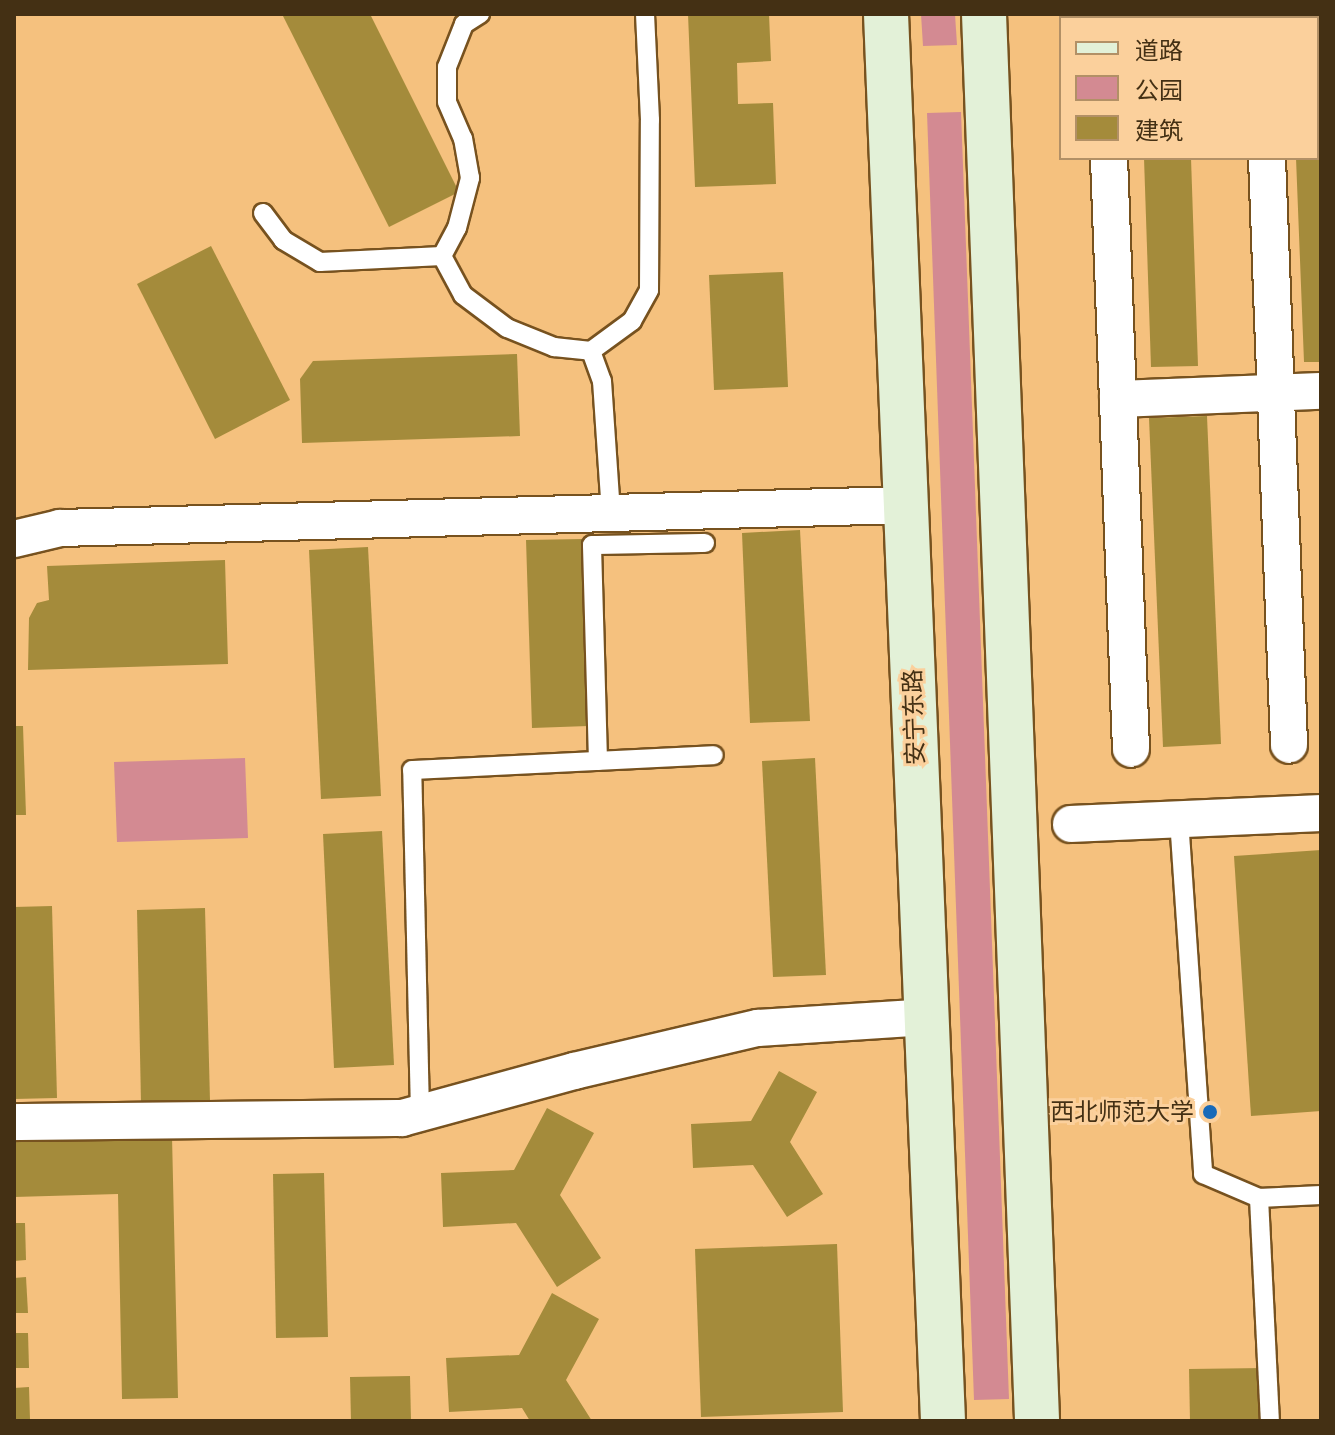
<!DOCTYPE html>
<meta charset="utf-8">
<style>
body{margin:0}
#map{position:relative;width:1335px;height:1435px;overflow:hidden;background:#f5c17e;font-family:"PT Sans Narrow","Noto Sans SC",sans-serif}
div>[style]{position:absolute}
.green>*{inset:0;background:#d38a92}
.building>*{inset:0;background:#a48b3b}
.roads{filter:drop-shadow(2px 0 #77521f) drop-shadow(-2px 0 #77521f) drop-shadow(0 2px #77521f) drop-shadow(0 -2px #77521f)}
.lane>*{height:18px;margin:-9px;padding:0 9px;transform-origin:9px;border-radius:9px;background:#fff}
.street>*{height:36px;margin:-18px;padding:0 18px;transform-origin:18px;border-radius:18px;background:#fff}
.secondary>*{height:44px;margin:-22px;padding:0 22px;transform-origin:22px;border-radius:22px;background:#e3f1d8}
.dots>*{width:22px;height:22px;translate:-50% -50%;box-sizing:border-box;border:4px solid #fbd09c;border-radius:50%}
span{translate:-50% -50%;white-space:nowrap;text-align:center;line-height:1.15;-webkit-text-stroke:6px #fbd09c;paint-order:stroke}
.street-label{font-size:24px;color:#443014}
.poi-label{font-size:24px;color:#443014}
.right{translate:-100% -50%;text-align:right}
.frame{position:absolute;inset:0;border:16px solid #443014;pointer-events:none}
.legend{position:absolute;left:1059px;top:16px;width:260px;height:144px;box-sizing:border-box;background:#fbd09c;border:2px solid #b29066;margin:0;padding:10px 14px;list-style:none;font-size:24px;color:#443014}
.legend li{display:flex;align-items:center;gap:16px;height:40px}
.legend b{width:40px;border:2px solid #b29066}
</style>
<div id="map">
<div class="green">
<i style="clip-path:polygon(921px 14px,955px 14px,957px 45px,923px 46px)"></i>
<i style="clip-path:polygon(961px 112px,1009px 1399px,974px 1400px,927px 113px)"></i>
<i style="clip-path:polygon(245px 758px,248px 838px,117px 842px,114px 762px)"></i>
</div>
<div class="building">
<i style="clip-path:polygon(282px 14px,370px 14px,459px 192px,389px 227px)"></i>
<i style="clip-path:polygon(688px 14px,769px 14px,771px 61px,737px 63px,738px 104px,773px 103px,776px 184px,695px 187px)"></i>
<i style="clip-path:polygon(1317px 48px,1321px 48px,1321px 362px,1304px 362px,1296px 158px,1317px 158px)"></i>
<i style="clip-path:polygon(1144px 158px,1191px 158px,1198px 366px,1151px 367px)"></i>
<i style="clip-path:polygon(211px 246px,290px 400px,215px 439px,137px 284px)"></i>
<i style="clip-path:polygon(783px 272px,788px 387px,714px 390px,709px 275px)"></i>
<i style="clip-path:polygon(517px 354px,520px 436px,302px 443px,300px 379px,313px 361px)"></i>
<i style="clip-path:polygon(1207px 416px,1221px 744px,1163px 747px,1149px 418px)"></i>
<i style="clip-path:polygon(800px 530px,810px 721px,750px 723px,742px 533px)"></i>
<i style="clip-path:polygon(583px 539px,588px 726px,532px 728px,526px 540px)"></i>
<i style="clip-path:polygon(368px 547px,381px 796px,321px 799px,309px 550px)"></i>
<i style="clip-path:polygon(225px 560px,228px 664px,28px 670px,29px 618px,37px 603px,49px 600px,47px 566px)"></i>
<i style="clip-path:polygon(14px 726px,23px 726px,26px 815px,14px 815px)"></i>
<i style="clip-path:polygon(815px 758px,826px 975px,773px 977px,762px 761px)"></i>
<i style="clip-path:polygon(382px 831px,394px 1065px,334px 1068px,323px 834px)"></i>
<i style="clip-path:polygon(1321px 850px,1321px 1111px,1251px 1116px,1234px 856px)"></i>
<i style="clip-path:polygon(52px 906px,57px 1098px,14px 1099px,14px 907px)"></i>
<i style="clip-path:polygon(205px 908px,210px 1101px,141px 1102px,137px 910px)"></i>
<i style="clip-path:polygon(779px 1071px,817px 1092px,790px 1142px,823px 1194px,787px 1217px,753px 1165px,693px 1168px,691px 1124px,751px 1121px)"></i>
<i style="clip-path:polygon(547px 1108px,594px 1133px,560px 1195px,601px 1258px,557px 1287px,516px 1223px,443px 1227px,441px 1173px,514px 1170px)"></i>
<i style="clip-path:polygon(172px 1136px,178px 1398px,122px 1399px,118px 1194px,14px 1197px,14px 1139px)"></i>
<i style="clip-path:polygon(324px 1173px,328px 1337px,276px 1338px,273px 1174px)"></i>
<i style="clip-path:polygon(14px 1223px,25px 1223px,26px 1260px,14px 1261px)"></i>
<i style="clip-path:polygon(837px 1244px,843px 1412px,701px 1417px,695px 1249px)"></i>
<i style="clip-path:polygon(26px 1277px,28px 1313px,14px 1313px,14px 1278px)"></i>
<i style="clip-path:polygon(552px 1293px,599px 1319px,566px 1380px,592px 1421px,530px 1421px,522px 1408px,449px 1412px,446px 1358px,519px 1355px)"></i>
<i style="clip-path:polygon(14px 1333px,28px 1333px,29px 1368px,14px 1368px)"></i>
<i style="clip-path:polygon(1264px 1368px,1265px 1421px,1190px 1421px,1189px 1369px)"></i>
<i style="clip-path:polygon(410px 1376px,411px 1421px,351px 1421px,350px 1377px)"></i>
<i style="clip-path:polygon(29px 1387px,30px 1420px,14px 1421px,14px 1388px)"></i>
</div>
<div class="roads">
<div class="lane">
<i style="left:263px;top:213px;width:34px;rotate:53deg"></i>
<i style="left:283px;top:240px;width:43px;rotate:30.7deg"></i>
<i style="left:320px;top:262px;width:122px;rotate:-2.8deg"></i>
<i style="left:442px;top:256px;width:44px;rotate:61.7deg"></i>
<i style="left:463px;top:295px;width:55px;rotate:36.9deg"></i>
<i style="left:507px;top:328px;width:51px;rotate:22deg"></i>
<i style="left:554px;top:347px;width:37px;rotate:6deg"></i>
<i style="left:591px;top:351px;width:51px;rotate:-36.2deg"></i>
<i style="left:632px;top:321px;width:35px;rotate:-61deg"></i>
<i style="left:649px;top:290px;width:170px;rotate:-89.7deg"></i>
<i style="left:650px;top:120px;width:106px;rotate:-92.7deg"></i>
<i style="left:442px;top:256px;width:32px;rotate:-62deg"></i>
<i style="left:457px;top:228px;width:52px;rotate:-75.4deg"></i>
<i style="left:470px;top:178px;width:40px;rotate:-100deg"></i>
<i style="left:463px;top:139px;width:40px;rotate:-113.4deg"></i>
<i style="left:447px;top:102px;width:35px;rotate:-90deg"></i>
<i style="left:447px;top:67px;width:46px;rotate:-68.4deg"></i>
<i style="left:464px;top:24px;width:19px;rotate:-32deg"></i>
<i style="left:591px;top:351px;width:32px;rotate:70deg"></i>
<i style="left:602px;top:381px;width:132px;rotate:86.1deg"></i>
<i style="left:598px;top:761px;width:216px;rotate:-91.6deg"></i>
<i style="left:592px;top:545px;width:113px;rotate:-1deg"></i>
<i style="left:1179px;top:819px;width:356px;rotate:86.1deg"></i>
<i style="left:1203px;top:1174px;width:61px;rotate:23.2deg"></i>
<i style="left:1259px;top:1198px;width:62px;rotate:-2.8deg"></i>
<i style="left:420px;top:1113px;width:343px;rotate:-91.3deg"></i>
<i style="left:412px;top:770px;width:302px;rotate:-2.8deg"></i>
<i style="left:1259px;top:1198px;width:223px;rotate:87.2deg"></i>
</div>
<div class="street">
<i style="left:1103px;top:14px;width:4px;rotate:90deg"></i>
<i style="left:1261px;top:14px;width:4px;rotate:90deg"></i>
<i style="left:1317px;top:25px;width:4px"></i>
<i style="left:1109px;top:158px;width:591px;rotate:87.87deg"></i>
<i style="left:1267px;top:158px;width:587px;rotate:87.85deg"></i>
<i style="left:1118px;top:399px;width:203px;rotate:-2.3deg"></i>
<i style="left:14px;top:539px;width:47px;rotate:-13.4deg"></i>
<i style="left:60px;top:528px;width:846px;rotate:-1.56deg"></i>
<i style="left:1071px;top:824px;width:250px;rotate:-2.5deg"></i>
<i style="left:14px;top:1122px;width:388px;rotate:-0.6deg"></i>
<i style="left:402px;top:1118px;width:178px;rotate:-15.3deg"></i>
<i style="left:574px;top:1071px;width:189px;rotate:-13.2deg"></i>
<i style="left:758px;top:1028px;width:169px;rotate:-3.7deg"></i>
</div>
<div class="secondary">
<i style="left:886px;top:14px;width:1408px;rotate:87.68deg"></i>
<i style="left:984px;top:14px;width:1408px;rotate:87.84deg"></i>
</div>
</div>
<div class="dots">
<i style="left:1210px;top:1112px;background:#186ab9"></i>
</div>
<div class="street-label">
<span style="left:914px;top:717px;rotate:-92deg">安宁东路</span>
</div>
<div class="poi-label">
<span class="right" style="left:1194px;top:1112px">西北师范大学</span>
</div>
<div class="frame"></div>
<ul class="legend">
<li><b style="height:10px;background:#e3f1d8"></b>道路</li>
<li><b style="height:22px;background:#d38a92"></b>公园</li>
<li><b style="height:22px;background:#a48b3b"></b>建筑</li>
</ul>
</div>
